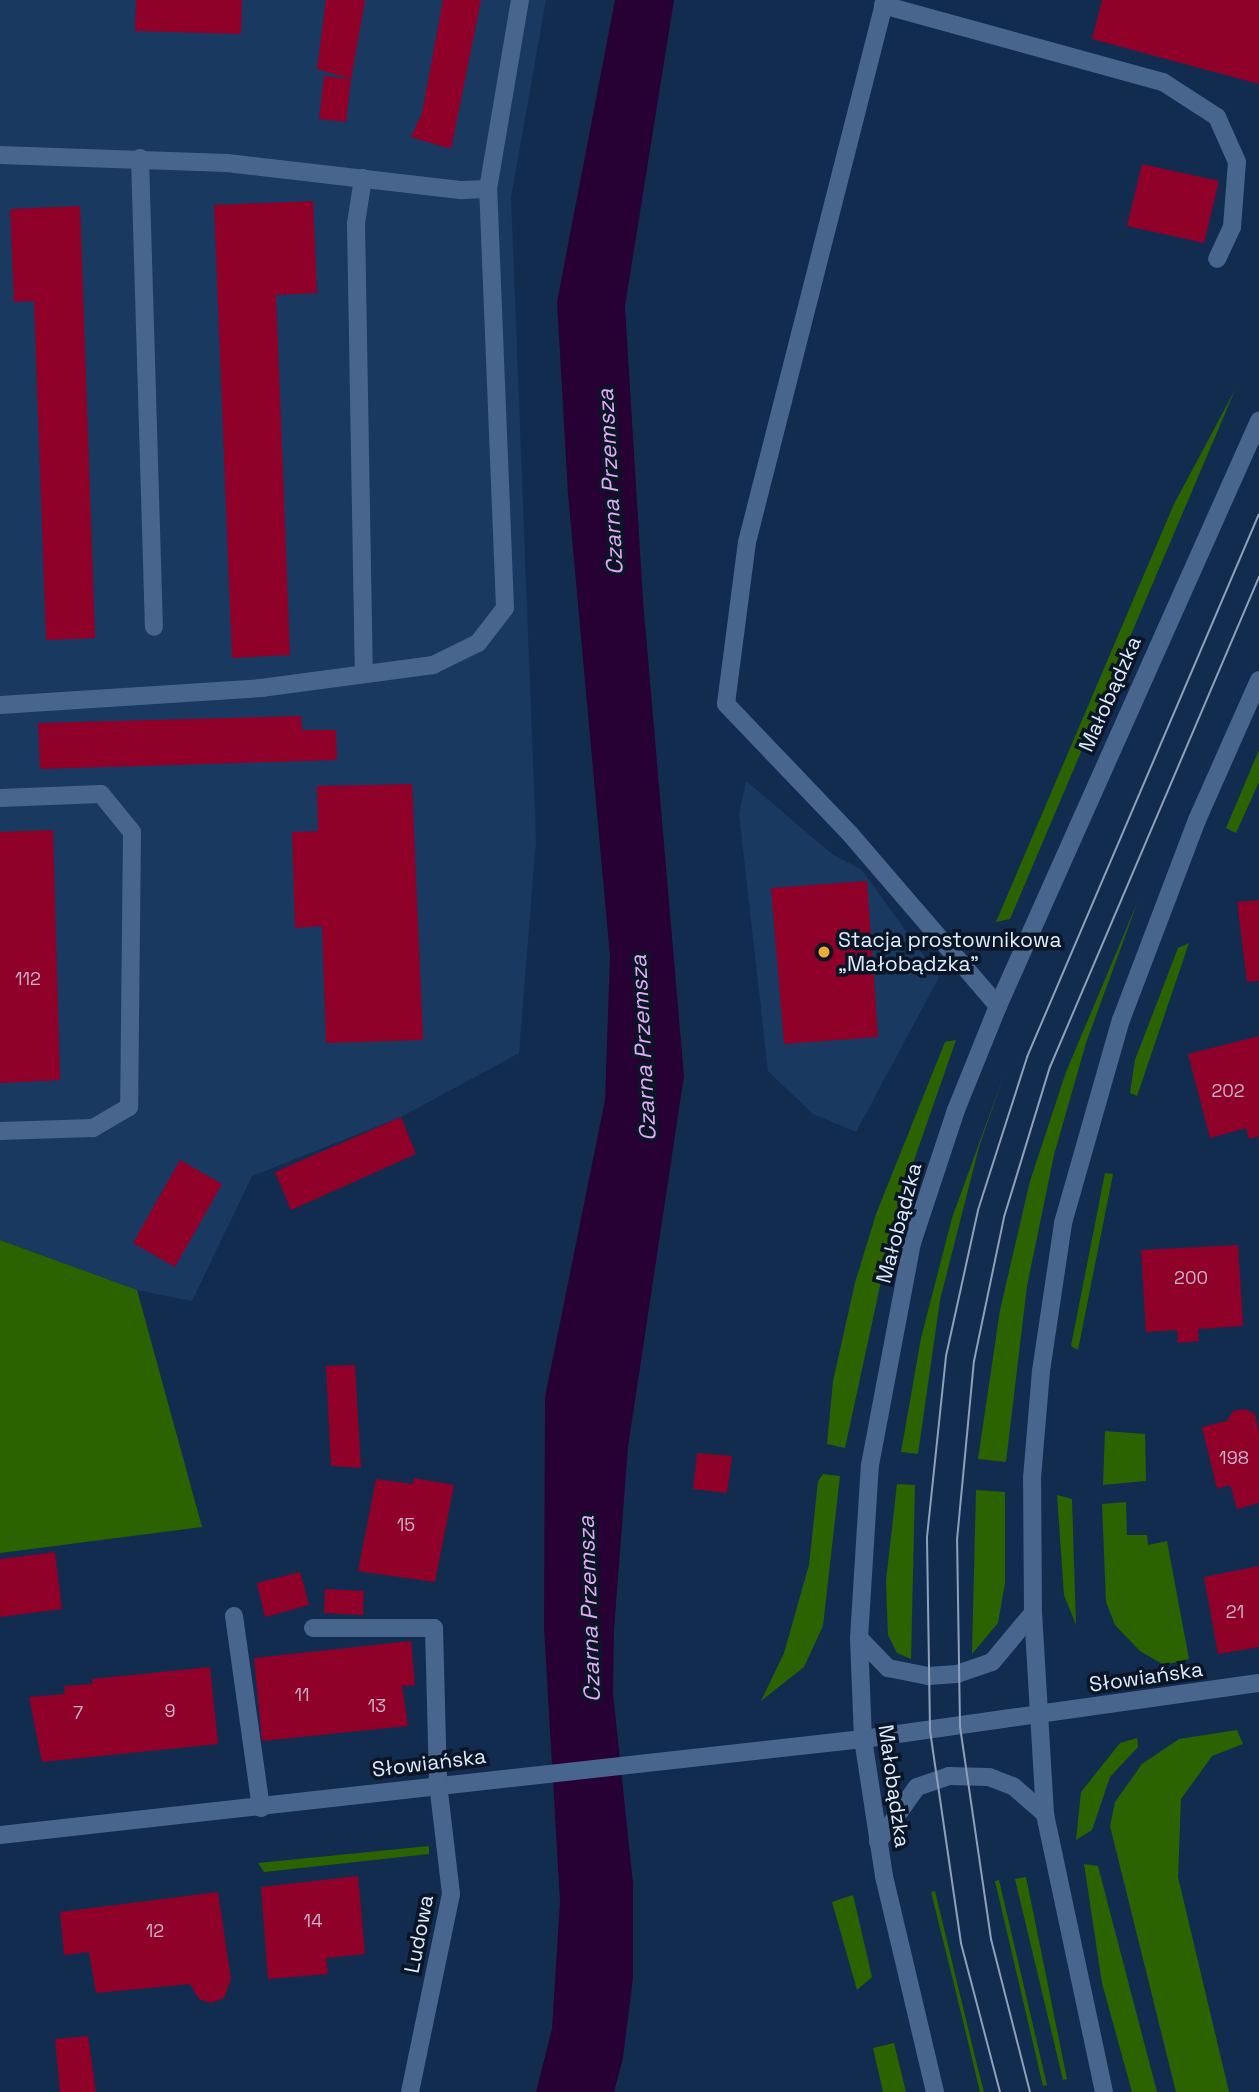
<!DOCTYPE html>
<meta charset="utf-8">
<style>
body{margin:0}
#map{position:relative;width:1259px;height:2092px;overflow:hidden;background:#122c50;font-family:"Space Grotesk",sans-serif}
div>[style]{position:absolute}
.built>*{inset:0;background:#1a3961}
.green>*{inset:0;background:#2a6300}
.water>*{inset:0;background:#280134}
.building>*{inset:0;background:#8f0129}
.service>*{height:18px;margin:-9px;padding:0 9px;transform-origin:9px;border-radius:9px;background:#48658e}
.minor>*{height:18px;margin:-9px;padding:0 9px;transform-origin:9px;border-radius:9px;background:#48658e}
.tertiary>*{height:18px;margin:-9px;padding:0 9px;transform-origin:9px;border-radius:9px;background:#48658e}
.tram>*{height:2px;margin:-1px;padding:0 1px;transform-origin:1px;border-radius:1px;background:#8ea0b9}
.dots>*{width:19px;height:19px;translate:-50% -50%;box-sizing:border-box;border:4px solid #0a1525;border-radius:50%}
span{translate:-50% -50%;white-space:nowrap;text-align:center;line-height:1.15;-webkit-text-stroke:7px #0a1525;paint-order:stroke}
.number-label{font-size:18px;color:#cab1c9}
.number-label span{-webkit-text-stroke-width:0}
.street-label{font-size:21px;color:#deecfe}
.poi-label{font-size:21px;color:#deecfe}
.left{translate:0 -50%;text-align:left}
.water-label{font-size:23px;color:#e1abf5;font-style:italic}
</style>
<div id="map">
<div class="built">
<i style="clip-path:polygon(0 0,546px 0,511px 197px,536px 840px,519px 1053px,401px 1117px,252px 1176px,192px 1301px,137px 1290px,0 1240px)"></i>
<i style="clip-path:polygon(746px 781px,832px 854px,862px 870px,939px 977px,856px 1132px,813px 1114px,768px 1071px,739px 814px)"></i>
</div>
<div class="green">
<i style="clip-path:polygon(1235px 390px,1010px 919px,996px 922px,1174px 504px)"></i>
<i style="clip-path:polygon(1259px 750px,1259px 782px,1236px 833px,1226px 828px)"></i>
<i style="clip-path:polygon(1138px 901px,1086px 1043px,1054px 1155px,1027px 1286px,1006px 1462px,978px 1459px,1000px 1310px,1030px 1181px,1066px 1072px)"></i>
<i style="clip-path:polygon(1189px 943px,1137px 1096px,1130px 1093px,1135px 1060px,1178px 948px)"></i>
<i style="clip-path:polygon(956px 1040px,896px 1212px,845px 1448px,827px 1444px,833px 1381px,855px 1283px,876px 1214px,945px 1042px)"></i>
<i style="clip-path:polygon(1005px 1072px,979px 1147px,940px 1300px,918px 1454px,901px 1452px,921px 1338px,952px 1218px)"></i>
<i style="clip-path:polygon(1105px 1173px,1113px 1174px,1078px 1350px,1071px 1346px)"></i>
<i style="clip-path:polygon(0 1240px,137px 1290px,202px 1527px,0 1553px)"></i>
<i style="clip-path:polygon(1105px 1431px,1145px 1434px,1146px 1481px,1103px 1485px)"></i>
<i style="clip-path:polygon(823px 1474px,840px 1476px,823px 1626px,804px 1667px,761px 1701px,784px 1653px,809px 1565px,818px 1481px)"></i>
<i style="clip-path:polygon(897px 1484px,915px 1485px,911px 1659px,897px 1653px,888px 1635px,886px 1581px)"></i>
<i style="clip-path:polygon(976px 1490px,1005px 1492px,1005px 1583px,998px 1623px,972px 1654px)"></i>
<i style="clip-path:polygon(1057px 1495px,1072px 1499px,1076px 1625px,1064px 1595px)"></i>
<i style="clip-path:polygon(1126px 1502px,1127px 1535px,1147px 1535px,1148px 1545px,1167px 1541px,1189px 1659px,1164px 1665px,1140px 1651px,1115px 1625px,1106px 1602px,1102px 1504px)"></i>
<i style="clip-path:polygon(1237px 1730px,1243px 1744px,1212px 1756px,1181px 1799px,1178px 1877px,1229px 2092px,1176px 2092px,1110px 1826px,1115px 1802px,1142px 1764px,1179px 1739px)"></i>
<i style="clip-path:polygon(1137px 1738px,1138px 1747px,1110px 1777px,1092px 1830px,1076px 1840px,1081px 1792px,1120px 1743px)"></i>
<i style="clip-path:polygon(429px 1846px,429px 1854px,264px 1872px,258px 1863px)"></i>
<i style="clip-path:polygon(1084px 1864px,1098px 1866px,1157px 2092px,1132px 2092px,1102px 1983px)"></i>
<i style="clip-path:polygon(1026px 1877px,1067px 2079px,1063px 2080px,1015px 1879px)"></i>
<i style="clip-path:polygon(999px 1880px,1047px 2085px,1043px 2086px,995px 1881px)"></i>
<i style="clip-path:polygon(935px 1891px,976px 2061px,984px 2092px,980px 2092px,962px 2017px,931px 1892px)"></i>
<i style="clip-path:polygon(853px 1895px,872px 1977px,857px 1990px,832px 1902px)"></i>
<i style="clip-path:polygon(894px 2043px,906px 2092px,883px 2092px,873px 2048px)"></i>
</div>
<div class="water">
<i style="clip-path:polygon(615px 0,674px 0,625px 306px,643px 600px,684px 1076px,628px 1447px,614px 1630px,613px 1693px,633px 1883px,633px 1978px,623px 2058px,614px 2092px,536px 2092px,552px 2029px,560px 1901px,544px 1628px,545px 1397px,605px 1100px,610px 956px,568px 494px,557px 302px)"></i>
</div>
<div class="building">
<i style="clip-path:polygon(136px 0,242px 0,241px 34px,135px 31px)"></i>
<i style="clip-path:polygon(326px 0,365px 0,351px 79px,317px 69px)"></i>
<i style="clip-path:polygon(443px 0,481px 0,451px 149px,411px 137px,422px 113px)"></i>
<i style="clip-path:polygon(1102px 0,1259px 0,1259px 84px,1092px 39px)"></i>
<i style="clip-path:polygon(324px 76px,351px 79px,346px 122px,319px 119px)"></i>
<i style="clip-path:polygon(1142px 164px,1219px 181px,1204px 243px,1127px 226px)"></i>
<i style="clip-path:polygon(313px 201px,317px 293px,276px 295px,290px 655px,232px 658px,214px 205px)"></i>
<i style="clip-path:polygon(80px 206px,95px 638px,46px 640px,34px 301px,14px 302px,10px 209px)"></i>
<i style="clip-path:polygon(301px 716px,302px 730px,336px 730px,337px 760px,40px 769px,38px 723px)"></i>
<i style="clip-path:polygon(412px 784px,423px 1040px,326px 1043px,322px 926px,295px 928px,292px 832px,318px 831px,317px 786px)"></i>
<i style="clip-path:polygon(53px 830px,60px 1080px,0 1083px,0 832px)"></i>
<i style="clip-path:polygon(867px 881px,878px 1037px,784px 1044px,771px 888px)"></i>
<i style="clip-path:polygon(1259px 900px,1259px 981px,1247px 982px,1237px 902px)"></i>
<i style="clip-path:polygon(1259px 1036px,1259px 1136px,1249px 1139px,1246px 1128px,1210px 1138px,1188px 1054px)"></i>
<i style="clip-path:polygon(401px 1117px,416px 1154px,291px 1210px,275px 1172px)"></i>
<i style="clip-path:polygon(180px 1160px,222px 1184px,175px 1267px,133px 1243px)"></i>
<i style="clip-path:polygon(1238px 1245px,1243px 1326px,1198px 1329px,1199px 1341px,1178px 1343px,1177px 1330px,1146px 1332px,1141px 1250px)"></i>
<i style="clip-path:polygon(355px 1365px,361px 1468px,331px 1466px,326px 1366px)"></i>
<i style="clip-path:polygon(1245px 1409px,1255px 1414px,1259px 1431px,1259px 1503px,1237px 1509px,1230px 1485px,1217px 1489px,1202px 1427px,1227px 1421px,1233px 1411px)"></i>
<i style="clip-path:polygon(697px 1453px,732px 1456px,727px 1493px,693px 1489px)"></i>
<i style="clip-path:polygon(414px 1478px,454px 1485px,435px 1582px,358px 1571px,376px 1479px,413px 1484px)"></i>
<i style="clip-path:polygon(55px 1552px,62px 1609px,0 1617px,0 1559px)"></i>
<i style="clip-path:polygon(1259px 1566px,1259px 1647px,1218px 1654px,1204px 1577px)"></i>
<i style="clip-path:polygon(300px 1572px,309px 1605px,265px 1617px,257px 1583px)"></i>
<i style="clip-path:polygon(325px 1589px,364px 1591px,363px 1615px,324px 1613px)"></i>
<i style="clip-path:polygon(411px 1641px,415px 1685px,402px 1686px,408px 1726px,262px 1741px,254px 1658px)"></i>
<i style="clip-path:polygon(210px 1667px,218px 1744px,42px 1762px,29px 1697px,65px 1694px,64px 1686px,92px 1684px,92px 1679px)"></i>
<i style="clip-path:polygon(358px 1876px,365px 1954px,326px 1958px,328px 1974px,268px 1979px,261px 1887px)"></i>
<i style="clip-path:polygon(218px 1892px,231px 1979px,224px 1998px,211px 2003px,199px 1999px,190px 1984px,96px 1993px,89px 1952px,64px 1955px,60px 1912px)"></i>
<i style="clip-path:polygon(88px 2036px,96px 2092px,60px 2092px,55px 2039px)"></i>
</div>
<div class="service">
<i style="left:885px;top:0;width:559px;rotate:104.28deg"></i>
<i style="left:747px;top:542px;width:163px;rotate:97.4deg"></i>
<i style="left:726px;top:704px;width:181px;rotate:46.3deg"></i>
<i style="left:851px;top:835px;width:225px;rotate:49.3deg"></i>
<i style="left:883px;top:5px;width:290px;rotate:15.4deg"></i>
<i style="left:1163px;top:82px;width:64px;rotate:32.9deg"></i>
<i style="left:1217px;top:117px;width:49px;rotate:66deg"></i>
<i style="left:1237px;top:162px;width:65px;rotate:94.4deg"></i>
<i style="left:1232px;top:227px;width:35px;rotate:115deg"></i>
<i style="left:0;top:155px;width:227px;rotate:2deg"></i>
<i style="left:227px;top:163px;width:237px;rotate:6.6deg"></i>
<i style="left:462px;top:190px;width:26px;rotate:-2deg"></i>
<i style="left:140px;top:158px;width:469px;rotate:88.3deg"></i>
<i style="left:363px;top:178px;width:47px;rotate:98.7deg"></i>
<i style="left:356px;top:224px;width:448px;rotate:89deg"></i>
<i style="left:0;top:705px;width:262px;rotate:-3.7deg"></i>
<i style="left:261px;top:688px;width:174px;rotate:-7.6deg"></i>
<i style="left:433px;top:665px;width:50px;rotate:-26.1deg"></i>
<i style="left:478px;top:643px;width:44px;rotate:-52.4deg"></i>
<i style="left:505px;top:608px;width:419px;rotate:-92.3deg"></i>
<i style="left:488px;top:189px;width:192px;rotate:-80.4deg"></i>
<i style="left:0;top:798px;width:101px;rotate:-2.3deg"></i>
<i style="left:101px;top:794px;width:49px;rotate:50.8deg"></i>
<i style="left:132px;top:832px;width:275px;rotate:90.6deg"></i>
<i style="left:129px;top:1107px;width:42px;rotate:149.7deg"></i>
<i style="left:93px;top:1128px;width:93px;rotate:178.2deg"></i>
<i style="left:234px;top:1616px;width:194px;rotate:82deg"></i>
<i style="left:313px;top:1628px;width:121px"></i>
<i style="left:434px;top:1628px;width:155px;rotate:88.5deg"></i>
</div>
<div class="minor">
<i style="left:1038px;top:1714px;width:223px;rotate:-8deg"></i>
<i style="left:0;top:1835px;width:868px;rotate:-6.35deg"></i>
<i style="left:410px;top:2092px;width:202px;rotate:-78.3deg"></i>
<i style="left:451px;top:1894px;width:112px;rotate:-96.7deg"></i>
</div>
<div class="tertiary">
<i style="left:859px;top:1638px;width:42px;rotate:46deg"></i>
<i style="left:888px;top:1668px;width:41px;rotate:11.3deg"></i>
<i style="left:928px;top:1676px;width:29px;rotate:-4deg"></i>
<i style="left:957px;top:1674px;width:37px;rotate:-19deg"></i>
<i style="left:992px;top:1662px;width:64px;rotate:-50.1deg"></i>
<i style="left:863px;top:1739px;width:177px;rotate:-8.1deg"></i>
<i style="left:878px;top:1842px;width:67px;rotate:-54.7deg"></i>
<i style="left:917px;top:1787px;width:34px;rotate:-19deg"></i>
<i style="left:949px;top:1776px;width:40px;rotate:1.4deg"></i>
<i style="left:989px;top:1777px;width:26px;rotate:21deg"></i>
<i style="left:1013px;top:1786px;width:43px;rotate:41.2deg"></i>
<i style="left:935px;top:2092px;width:222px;rotate:-103.3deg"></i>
<i style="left:884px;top:1876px;width:139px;rotate:-98.7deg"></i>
<i style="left:863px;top:1739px;width:101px;rotate:-92.3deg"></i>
<i style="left:859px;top:1638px;width:173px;rotate:-86.4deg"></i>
<i style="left:870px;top:1465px;width:226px;rotate:-79.3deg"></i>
<i style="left:912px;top:1243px;width:140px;rotate:-71.7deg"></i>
<i style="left:956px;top:1110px;width:112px;rotate:-68deg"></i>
<i style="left:998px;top:1006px;width:641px;rotate:-65.96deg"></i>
<i style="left:1104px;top:2092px;width:284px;rotate:-102deg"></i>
<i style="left:1045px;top:1814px;width:201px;rotate:-93.4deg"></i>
<i style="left:1033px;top:1613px;width:135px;rotate:-90.4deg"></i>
<i style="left:1032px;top:1478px;width:107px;rotate:-85.2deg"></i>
<i style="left:1041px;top:1371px;width:150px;rotate:-81.5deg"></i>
<i style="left:1063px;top:1223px;width:211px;rotate:-74.1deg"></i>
<i style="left:1121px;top:1020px;width:214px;rotate:-69.2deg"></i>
<i style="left:1197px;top:820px;width:153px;rotate:-66.1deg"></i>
</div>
<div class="tram">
<i style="left:1000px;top:2092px;width:154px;rotate:-104.7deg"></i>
<i style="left:961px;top:1943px;width:215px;rotate:-98.3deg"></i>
<i style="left:930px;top:1730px;width:193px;rotate:-90.9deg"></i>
<i style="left:927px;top:1537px;width:182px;rotate:-84deg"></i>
<i style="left:946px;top:1356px;width:149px;rotate:-77.6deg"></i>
<i style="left:978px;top:1210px;width:161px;rotate:-72.2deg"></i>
<i style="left:1027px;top:1057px;width:590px;rotate:-66.87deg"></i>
<i style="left:1030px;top:2092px;width:158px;rotate:-104.3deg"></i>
<i style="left:991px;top:1939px;width:215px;rotate:-98.3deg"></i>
<i style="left:960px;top:1726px;width:186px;rotate:-90.9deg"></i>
<i style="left:957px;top:1540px;width:180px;rotate:-84.6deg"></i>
<i style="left:974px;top:1361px;width:147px;rotate:-78.2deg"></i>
<i style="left:1004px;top:1217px;width:157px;rotate:-73deg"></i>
<i style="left:1050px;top:1067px;width:533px;rotate:-66.9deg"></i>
</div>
<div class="dots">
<i style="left:824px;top:952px;background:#ebaa39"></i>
</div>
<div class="number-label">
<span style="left:28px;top:979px">112</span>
<span style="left:1228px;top:1091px">202</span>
<span style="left:1191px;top:1278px">200</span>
<span style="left:1234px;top:1458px">198</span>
<span style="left:406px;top:1525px">15</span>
<span style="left:1235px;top:1612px">21</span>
<span style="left:302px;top:1695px">11</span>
<span style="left:377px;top:1706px">13</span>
<span style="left:170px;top:1711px">9</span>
<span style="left:78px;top:1713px">7</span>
<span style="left:313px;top:1921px">14</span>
<span style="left:155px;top:1931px">12</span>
</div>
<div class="street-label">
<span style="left:1110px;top:694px;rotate:-66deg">Małobądzka</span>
<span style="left:899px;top:1223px;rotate:-75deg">Małobądzka</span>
<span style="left:1146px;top:1677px;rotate:-8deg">Słowiańska</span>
<span style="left:429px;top:1763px;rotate:-7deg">Słowiańska</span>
<span style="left:894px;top:1786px;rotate:82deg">Małobądzka</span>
<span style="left:419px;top:1934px;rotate:-79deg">Ludowa</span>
</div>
<div class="poi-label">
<span class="left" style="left:838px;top:952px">Stacja prostownikowa<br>„Małobądzka”</span>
</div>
<div class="water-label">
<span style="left:610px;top:482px;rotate:-93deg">Czarna Przemsza</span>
<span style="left:643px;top:1048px;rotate:-93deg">Czarna Przemsza</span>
<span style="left:589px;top:1609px;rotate:-92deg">Czarna Przemsza</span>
</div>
</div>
